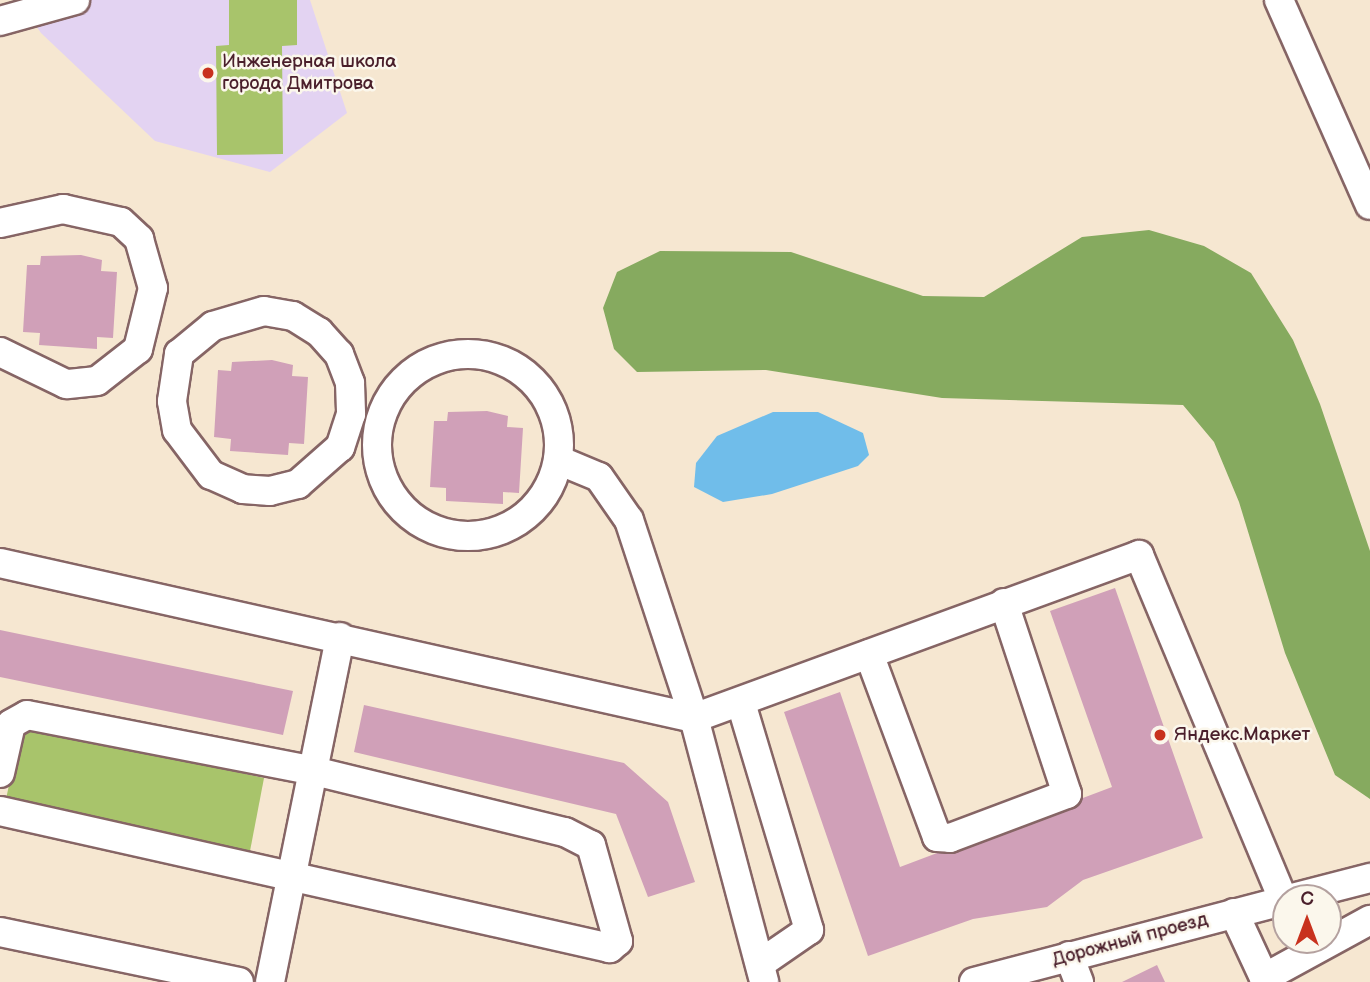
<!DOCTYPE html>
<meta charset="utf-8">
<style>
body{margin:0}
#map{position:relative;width:1370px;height:982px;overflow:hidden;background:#f6e7d1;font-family:"Balsamiq Sans",sans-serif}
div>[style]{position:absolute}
.built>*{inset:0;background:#e3d3f2}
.green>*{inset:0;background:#a8c46b}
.forest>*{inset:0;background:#86aa5f}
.water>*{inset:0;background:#70bdea}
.building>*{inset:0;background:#d0a0b8}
.roads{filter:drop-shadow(2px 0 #866565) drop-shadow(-2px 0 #866565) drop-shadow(0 2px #866565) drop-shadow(0 -2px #866565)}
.minor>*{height:28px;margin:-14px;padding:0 14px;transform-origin:14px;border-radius:14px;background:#fff}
.minor>.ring{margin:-14px;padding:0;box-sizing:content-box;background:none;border:28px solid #fff;border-radius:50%}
.dots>*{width:19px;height:19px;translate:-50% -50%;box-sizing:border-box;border:4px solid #fbf7ec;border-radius:50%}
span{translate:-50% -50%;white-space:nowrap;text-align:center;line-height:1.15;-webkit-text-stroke:5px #fbf7ec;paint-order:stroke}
.poi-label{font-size:19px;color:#4a1f2b}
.left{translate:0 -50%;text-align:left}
.street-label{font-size:19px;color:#4a1f2b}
.north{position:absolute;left:1272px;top:884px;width:70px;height:70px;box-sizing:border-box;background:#fbf7ec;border:2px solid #b4a19f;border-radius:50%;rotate:0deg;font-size:19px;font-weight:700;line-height:28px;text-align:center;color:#4a1f2b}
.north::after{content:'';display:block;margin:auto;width:24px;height:32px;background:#c8321e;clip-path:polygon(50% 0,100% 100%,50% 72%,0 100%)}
</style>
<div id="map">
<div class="built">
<i style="clip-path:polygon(18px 0,310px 0,347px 113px,270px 172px,155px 141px,41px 33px)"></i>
</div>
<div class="green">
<i style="clip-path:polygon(229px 0,297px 0,297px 45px,282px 46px,283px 154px,217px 155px,216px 46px,229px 45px)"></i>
<i style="clip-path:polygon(22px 725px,264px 778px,250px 851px,6px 799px)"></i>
</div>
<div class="forest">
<i style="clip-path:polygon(1149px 230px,1204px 246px,1251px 273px,1293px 340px,1320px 404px,1370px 551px,1370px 799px,1335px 775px,1285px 653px,1239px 502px,1214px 442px,1183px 405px,942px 398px,766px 370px,637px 372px,614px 349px,603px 308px,617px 272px,660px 251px,791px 252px,923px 296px,984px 297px,1082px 237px)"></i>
</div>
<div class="water">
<i style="clip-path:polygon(773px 412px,818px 412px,863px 433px,869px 455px,858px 466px,772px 494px,723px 502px,694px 487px,696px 463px,717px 436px)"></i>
</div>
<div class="building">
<i style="clip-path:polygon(81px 255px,102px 260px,101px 271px,117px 272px,113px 338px,97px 337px,97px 349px,39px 345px,40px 333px,23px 332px,27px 265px,40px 265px,41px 256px)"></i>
<i style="clip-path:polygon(272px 360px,293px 365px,292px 376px,308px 377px,304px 444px,289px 443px,288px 455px,230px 451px,231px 439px,214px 437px,218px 370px,231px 371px,232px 362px)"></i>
<i style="clip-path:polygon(487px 411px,508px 416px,507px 427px,523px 428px,519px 493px,503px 492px,503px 504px,446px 501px,446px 488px,430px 487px,434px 421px,447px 421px,448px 412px)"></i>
<i style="clip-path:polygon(1115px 588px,1203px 838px,1083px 880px,1047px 907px,973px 919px,868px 956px,784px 712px,840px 692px,900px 867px,1112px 787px,1050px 611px)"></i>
<i style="clip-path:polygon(0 630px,293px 691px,283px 735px,0 677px)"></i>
<i style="clip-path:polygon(364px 705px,624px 763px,668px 802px,695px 882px,648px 897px,616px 814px,354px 752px)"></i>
<i style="clip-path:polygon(1157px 965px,1165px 982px,1122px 982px)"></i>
</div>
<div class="roads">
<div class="minor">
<i style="left:1279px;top:0;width:224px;rotate:66.1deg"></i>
<i style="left:0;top:21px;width:78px;rotate:-15.6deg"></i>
<i style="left:0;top:223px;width:65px;rotate:-12.5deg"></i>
<i style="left:63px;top:209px;width:59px;rotate:12.6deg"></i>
<i style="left:121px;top:222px;width:25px;rotate:43deg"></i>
<i style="left:139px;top:239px;width:51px;rotate:74.1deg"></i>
<i style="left:153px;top:288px;width:63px;rotate:103.8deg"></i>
<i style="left:138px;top:349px;width:52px;rotate:142deg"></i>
<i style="left:97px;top:381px;width:31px;rotate:174deg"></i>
<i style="left:66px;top:384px;width:73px;rotate:-154.1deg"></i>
<i style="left:264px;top:311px;width:29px;rotate:10deg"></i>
<i style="left:293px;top:316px;width:31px;rotate:32deg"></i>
<i style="left:319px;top:332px;width:30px;rotate:48deg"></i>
<i style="left:339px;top:354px;width:31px;rotate:69deg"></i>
<i style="left:350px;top:383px;width:31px;rotate:88deg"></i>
<i style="left:351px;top:414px;width:35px;rotate:108deg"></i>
<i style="left:340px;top:447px;width:56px;rotate:138.6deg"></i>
<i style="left:298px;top:484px;width:29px;rotate:166deg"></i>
<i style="left:270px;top:491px;width:27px;rotate:-176deg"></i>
<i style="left:243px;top:489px;width:35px;rotate:-156deg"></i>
<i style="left:211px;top:475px;width:56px;rotate:-127.1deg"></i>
<i style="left:177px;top:430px;width:29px;rotate:-100deg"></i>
<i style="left:172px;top:401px;width:48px;rotate:-81.5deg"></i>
<i style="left:179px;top:354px;width:44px;rotate:-39.5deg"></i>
<i style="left:213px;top:326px;width:53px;rotate:-16.4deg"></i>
<i class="ring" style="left:377px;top:354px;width:154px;height:154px"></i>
<i style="left:558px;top:460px;width:44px;rotate:22.5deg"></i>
<i style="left:599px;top:477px;width:52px;rotate:55.1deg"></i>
<i style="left:629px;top:520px;width:208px;rotate:71.8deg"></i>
<i style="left:694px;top:718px;width:273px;rotate:75.1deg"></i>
<i style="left:0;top:563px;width:711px;rotate:12.59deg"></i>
<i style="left:694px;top:718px;width:474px;rotate:-20.1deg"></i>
<i style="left:1139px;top:555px;width:374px;rotate:67.3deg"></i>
<i style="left:869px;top:654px;width:195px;rotate:69.6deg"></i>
<i style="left:937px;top:837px;width:13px;rotate:4deg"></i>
<i style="left:950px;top:838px;width:125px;rotate:-20.6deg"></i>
<i style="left:1067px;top:794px;width:201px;rotate:-108.3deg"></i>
<i style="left:741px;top:703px;width:237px;rotate:73.3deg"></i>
<i style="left:809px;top:930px;width:58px;rotate:145.5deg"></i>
<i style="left:0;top:773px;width:50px;rotate:-77.3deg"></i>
<i style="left:11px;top:724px;width:18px;rotate:-29deg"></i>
<i style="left:27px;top:715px;width:292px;rotate:11deg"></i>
<i style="left:314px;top:771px;width:258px;rotate:13.7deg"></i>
<i style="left:565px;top:832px;width:29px;rotate:27deg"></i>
<i style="left:591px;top:845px;width:100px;rotate:74.3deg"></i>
<i style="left:618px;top:941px;width:11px;rotate:139deg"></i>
<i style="left:610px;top:948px;width:625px;rotate:-167.34deg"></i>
<i style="left:1292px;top:898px;width:81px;rotate:-14.4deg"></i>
<i style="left:1234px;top:913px;width:76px;rotate:65.1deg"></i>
<i style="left:0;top:932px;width:244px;rotate:11.8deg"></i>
<i style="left:1069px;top:956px;width:28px;rotate:69deg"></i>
<i style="left:1264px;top:978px;width:121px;rotate:-28.7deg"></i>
<i style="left:270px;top:982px;width:352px;rotate:-78.5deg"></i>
<i style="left:974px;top:982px;width:323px;rotate:-14.7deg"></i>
</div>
</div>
<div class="dots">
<i style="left:208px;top:73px;background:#c8321e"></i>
<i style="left:1160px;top:735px;background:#c8321e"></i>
</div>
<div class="poi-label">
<span class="left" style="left:222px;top:73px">Инженерная школа<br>города Дмитрова</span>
<span class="left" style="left:1174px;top:735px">Яндекс.Маркет</span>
</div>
<div class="street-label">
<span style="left:1130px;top:940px;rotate:-15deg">Дорожный проезд</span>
</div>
<div class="north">С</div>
</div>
